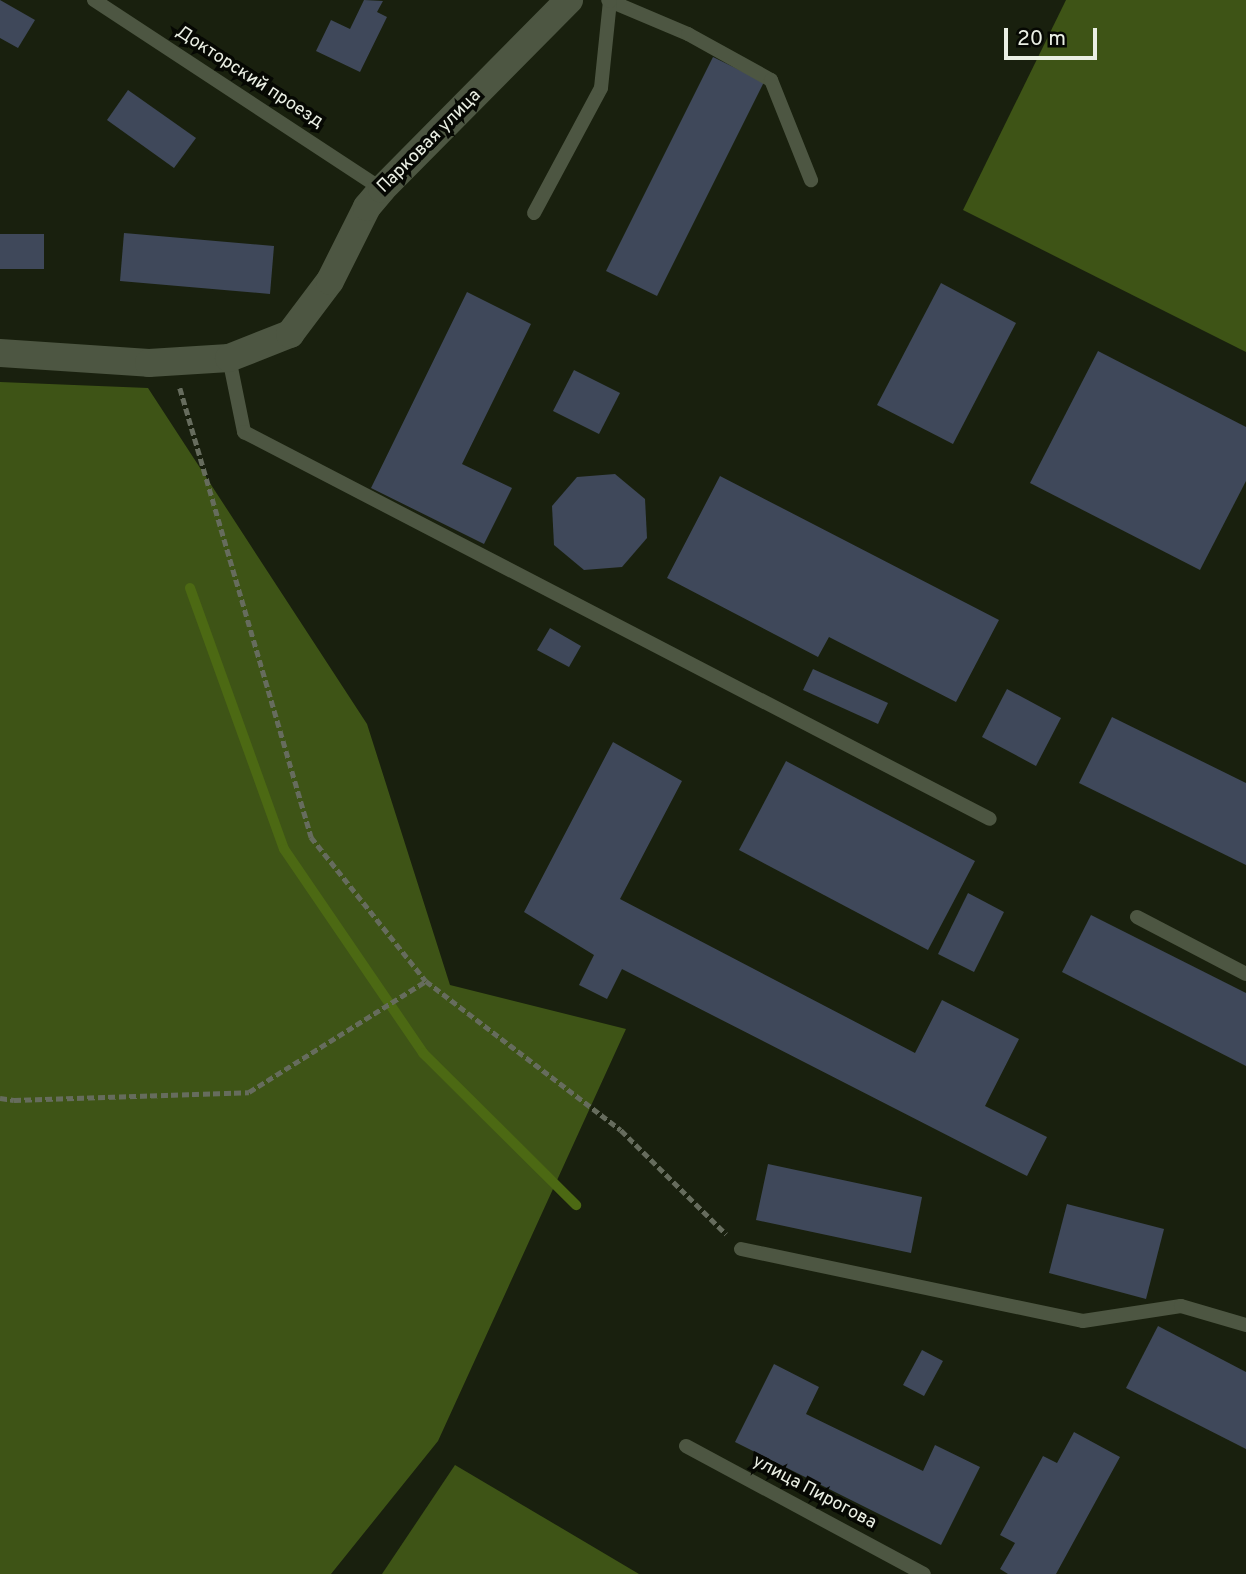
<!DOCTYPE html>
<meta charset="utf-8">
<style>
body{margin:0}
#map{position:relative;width:1246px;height:1574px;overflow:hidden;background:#19200e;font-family:Overpass,sans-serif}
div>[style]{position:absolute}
.forest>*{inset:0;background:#3e5416}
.stream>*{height:10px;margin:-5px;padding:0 5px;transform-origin:5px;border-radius:5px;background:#4c6913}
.building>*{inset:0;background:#3f485a}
.path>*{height:4.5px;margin-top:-2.25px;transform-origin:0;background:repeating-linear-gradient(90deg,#666c5d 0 7px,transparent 0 10.5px)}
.lane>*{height:14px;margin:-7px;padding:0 7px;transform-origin:7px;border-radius:7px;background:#4d5642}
.street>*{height:28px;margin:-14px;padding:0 14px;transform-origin:14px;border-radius:14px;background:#4d5642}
span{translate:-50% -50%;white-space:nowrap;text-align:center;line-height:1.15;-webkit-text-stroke:7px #060803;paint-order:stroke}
.street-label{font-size:18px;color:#eaefe4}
.scale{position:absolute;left:1004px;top:28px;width:93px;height:32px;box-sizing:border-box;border:4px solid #eaefe4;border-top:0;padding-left:9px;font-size:21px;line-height:24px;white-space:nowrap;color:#eaefe4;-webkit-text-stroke:5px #060803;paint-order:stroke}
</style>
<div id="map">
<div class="forest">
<i style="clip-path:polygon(1066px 0,1246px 0,1246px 352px,963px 210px)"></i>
<i style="clip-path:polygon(0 382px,148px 388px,367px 724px,450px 985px,626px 1029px,438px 1441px,331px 1574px,0 1574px)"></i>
<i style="clip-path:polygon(455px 1465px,639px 1574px,382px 1574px)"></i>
</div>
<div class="stream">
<i style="left:190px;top:588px;width:277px;rotate:70.2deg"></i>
<i style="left:284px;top:849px;width:247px;rotate:55.7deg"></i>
<i style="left:423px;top:1053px;width:216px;rotate:44.8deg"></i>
</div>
<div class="building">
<i style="clip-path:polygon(0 0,35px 20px,18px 48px,0 38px)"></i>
<i style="clip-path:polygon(364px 0,383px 1px,377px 12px,387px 17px,360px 72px,316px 51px,331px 20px,350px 29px)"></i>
<i style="clip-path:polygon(713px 57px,764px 82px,657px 296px,606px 271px)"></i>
<i style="clip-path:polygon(128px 90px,196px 138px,174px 168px,107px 120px)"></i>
<i style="clip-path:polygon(124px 233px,274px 246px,270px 294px,120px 281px)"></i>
<i style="clip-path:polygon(0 234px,44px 234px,44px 269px,0 269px)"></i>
<i style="clip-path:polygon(941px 283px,1016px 323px,953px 444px,877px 405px)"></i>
<i style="clip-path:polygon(467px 292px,531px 324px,462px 464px,512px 488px,484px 544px,371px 488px)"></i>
<i style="clip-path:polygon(1098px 351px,1246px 427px,1246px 481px,1200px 570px,1030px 483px)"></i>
<i style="clip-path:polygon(574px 370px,620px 393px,599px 434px,553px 411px)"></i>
<i style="clip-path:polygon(615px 474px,645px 499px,647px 538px,622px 567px,584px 570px,554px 545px,552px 506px,577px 477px)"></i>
<i style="clip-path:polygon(720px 476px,999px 620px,956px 702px,829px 637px,818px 657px,667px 578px)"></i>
<i style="clip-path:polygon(550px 628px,581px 646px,569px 667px,537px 650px)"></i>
<i style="clip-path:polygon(813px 669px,888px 703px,878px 724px,803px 690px)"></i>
<i style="clip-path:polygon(1007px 689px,1061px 718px,1036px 766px,982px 737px)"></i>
<i style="clip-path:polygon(1112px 717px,1246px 783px,1246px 865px,1079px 783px)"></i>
<i style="clip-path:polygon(613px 742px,682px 781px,620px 899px,915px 1053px,942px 1000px,1019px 1039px,985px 1106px,1047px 1137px,1027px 1176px,622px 969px,607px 999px,579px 985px,594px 955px,524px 912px)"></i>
<i style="clip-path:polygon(786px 761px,975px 861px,928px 950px,739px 850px)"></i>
<i style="clip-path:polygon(968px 893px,1004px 912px,974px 972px,938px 954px)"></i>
<i style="clip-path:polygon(1091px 915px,1246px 993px,1246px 1066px,1062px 972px)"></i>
<i style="clip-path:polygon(768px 1164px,922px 1197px,911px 1253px,756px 1220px)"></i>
<i style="clip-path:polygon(1067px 1204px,1164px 1229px,1146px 1299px,1049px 1273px)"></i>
<i style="clip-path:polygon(1158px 1326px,1246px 1372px,1246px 1449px,1126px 1388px)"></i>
<i style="clip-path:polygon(922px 1350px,943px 1361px,924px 1396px,903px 1385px)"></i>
<i style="clip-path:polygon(774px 1364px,819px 1387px,806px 1414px,923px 1471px,935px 1445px,980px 1467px,941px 1545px,735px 1442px)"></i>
<i style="clip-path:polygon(1074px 1432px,1120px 1457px,1056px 1574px,1008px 1574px,1000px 1569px,1015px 1543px,1000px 1535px,1043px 1456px,1057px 1463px)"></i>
</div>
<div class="path">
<i style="left:180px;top:388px;width:468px;rotate:73.7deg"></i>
<i style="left:311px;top:837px;width:184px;rotate:51.4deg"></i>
<i style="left:426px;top:981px;width:245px;rotate:37.4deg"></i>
<i style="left:621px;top:1130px;width:148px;rotate:44.7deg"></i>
<i style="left:0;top:1098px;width:14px;rotate:8deg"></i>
<i style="left:14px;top:1100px;width:235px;rotate:-1.9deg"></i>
<i style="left:249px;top:1092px;width:209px;rotate:-32.1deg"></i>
</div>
<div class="lane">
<i style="left:94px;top:0;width:344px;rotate:33.3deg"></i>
<i style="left:610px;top:1px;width:85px;rotate:22.9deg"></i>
<i style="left:688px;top:34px;width:95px;rotate:29deg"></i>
<i style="left:771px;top:80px;width:108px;rotate:68.2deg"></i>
<i style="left:534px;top:213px;width:142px;rotate:-61.8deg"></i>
<i style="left:601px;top:88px;width:87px;rotate:-84.1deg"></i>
<i style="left:610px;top:1px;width:2px;rotate:-153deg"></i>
<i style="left:229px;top:358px;width:76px;rotate:78.5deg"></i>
<i style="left:244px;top:432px;width:840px;rotate:27.42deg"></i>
<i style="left:1137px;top:917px;width:123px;rotate:27.6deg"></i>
<i style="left:741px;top:1249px;width:349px;rotate:11.9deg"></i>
<i style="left:1083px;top:1321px;width:99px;rotate:-8.7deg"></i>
<i style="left:1181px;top:1306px;width:68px;rotate:16.3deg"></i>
<i style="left:686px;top:1446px;width:270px;rotate:28.3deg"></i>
</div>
<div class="street">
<i style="left:0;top:353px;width:149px;rotate:3.8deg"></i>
<i style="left:149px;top:363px;width:80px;rotate:-3.6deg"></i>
<i style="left:229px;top:358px;width:66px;rotate:-21.5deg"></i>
<i style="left:290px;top:334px;width:66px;rotate:-53deg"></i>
<i style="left:330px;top:281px;width:83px;rotate:-63.4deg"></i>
<i style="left:367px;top:207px;width:23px;rotate:-50deg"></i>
<i style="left:382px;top:189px;width:266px;rotate:-45.3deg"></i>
</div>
<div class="street-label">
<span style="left:249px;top:78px;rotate:33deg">Докторский проезд</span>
<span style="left:430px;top:142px;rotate:-45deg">Парковая улица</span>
<span style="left:814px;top:1493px;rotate:28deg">улица Пирогова</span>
</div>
<div class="scale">20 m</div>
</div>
